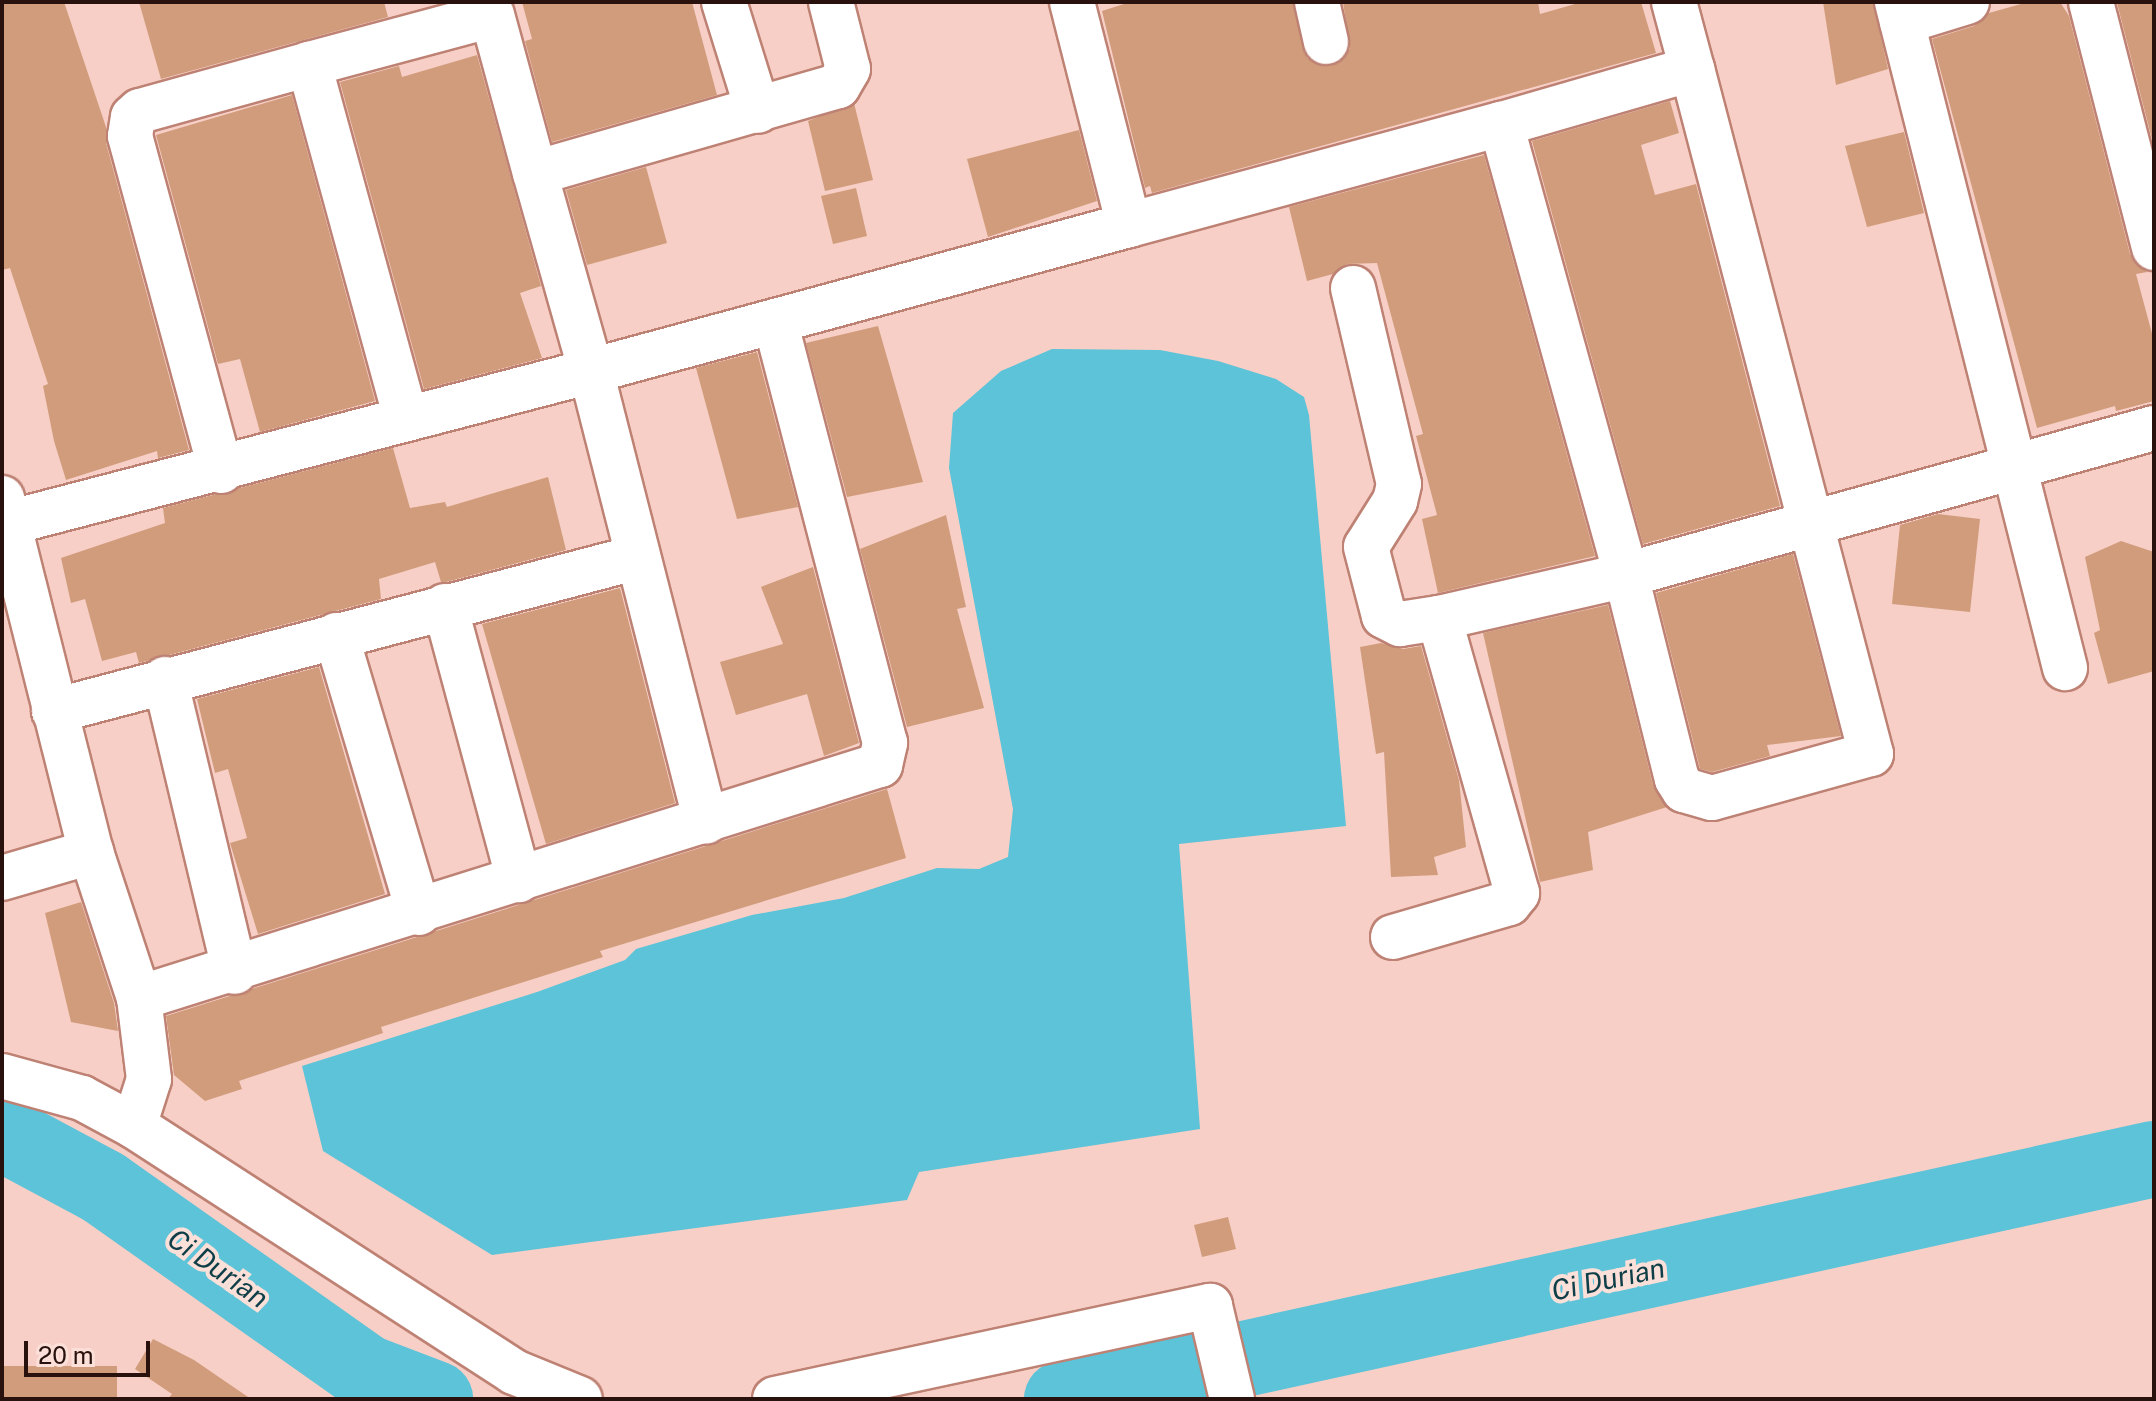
<!DOCTYPE html>
<style>
body{margin:0}
#map{position:relative;width:2156px;height:1401px;overflow:hidden;background:#f7cfc6;font-family:"Public Sans",sans-serif}
div>[style]{position:absolute}
.water>*{inset:0;background:#5cc3d8}
.river>*{height:76px;margin:-38px;padding:0 38px;transform-origin:38px;border-radius:38px;background:#5cc3d8}
.building>*{inset:0;background:#d19c7b}
.roads{filter:drop-shadow(2px 0 #be8274) drop-shadow(-2px 0 #be8274) drop-shadow(0 2px #be8274) drop-shadow(0 -2px #be8274)}
.street>*{height:44px;margin:-22px;padding:0 22px;transform-origin:22px;border-radius:22px;background:#fff}
span{translate:-50% -50%;white-space:nowrap;text-align:center;line-height:1.15;-webkit-text-stroke:8px #fbe0d9;paint-order:stroke}
.water-label{font-size:28px;color:#0e3e47;font-style:italic}
.frame{position:absolute;inset:0;border:4px solid #29120d;pointer-events:none}
.scale{position:absolute;left:24px;top:1341px;width:126px;height:36px;box-sizing:border-box;border:4px solid #29120d;border-top:0;padding-left:10px;font-size:24px;line-height:28px;white-space:nowrap;color:#29120d;-webkit-text-stroke:6px #fbe0d9;paint-order:stroke}
</style>
<div id="map">
<div class="water">
<i style="clip-path:polygon(1052px 349px,1160px 350px,1218px 361px,1276px 379px,1304px 397px,1309px 415px,1346px 826px,1179px 844px,1200px 1129px,919px 1172px,907px 1200px,492px 1255px,323px 1151px,302px 1066px,537px 992px,625px 960px,636px 949px,752px 915px,844px 898px,937px 868px,979px 869px,1008px 857px,1013px 809px,949px 468px,953px 413px,1001px 371px)"></i>
</div>
<div class="river">
<i style="left:2px;top:1133px;width:115px;rotate:28.1deg"></i>
<i style="left:103px;top:1187px;width:323px;rotate:35.2deg"></i>
<i style="left:367px;top:1373px;width:73px;rotate:20.9deg"></i>
<i style="left:1062px;top:1399px;width:1118px;rotate:-12.4deg"></i>
</div>
<div class="building">
<i style="clip-path:polygon(2px 2px,64px 2px,106px 127px,106px 143px,189px 450px,158px 458px,157px 451px,66px 480px,54px 441px,43px 386px,48px 384px,10px 268px,2px 270px)"></i>
<i style="clip-path:polygon(139px 2px,384px 2px,388px 17px,161px 79px)"></i>
<i style="clip-path:polygon(522px 2px,692px 2px,717px 95px,552px 142px,525px 41px,532px 39px)"></i>
<i style="clip-path:polygon(1130px 2px,1293px 2px,1307px 58px,1331px 66px,1350px 49px,1343px 2px,1538px 2px,1540px 14px,1582px 2px,1641px 2px,1656px 53px,1152px 193px,1150px 186px,1145px 188px,1102px 11px)"></i>
<i style="clip-path:polygon(1823px 2px,1873px 2px,1888px 69px,1836px 85px)"></i>
<i style="clip-path:polygon(2028px 2px,2060px 2px,2069px 16px,2130px 254px,2147px 272px,2136px 274px,2154px 341px,2154px 401px,2116px 411px,2115px 406px,2037px 428px,1932px 39px,1974px 26px,1989px 13px)"></i>
<i style="clip-path:polygon(2154px 2px,2154px 147px,2117px 3px)"></i>
<i style="clip-path:polygon(477px 55px,541px 286px,520px 293px,542px 358px,424px 389px,340px 82px,399px 66px,402px 77px)"></i>
<i style="clip-path:polygon(292px 95px,375px 401px,260px 432px,240px 359px,218px 364px,156px 135px)"></i>
<i style="clip-path:polygon(1670px 101px,1679px 133px,1641px 145px,1655px 195px,1696px 184px,1780px 506px,1643px 544px,1532px 141px)"></i>
<i style="clip-path:polygon(854px 103px,873px 180px,825px 191px,808px 121px)"></i>
<i style="clip-path:polygon(1079px 130px,1097px 201px,988px 237px,967px 159px)"></i>
<i style="clip-path:polygon(1904px 132px,1924px 213px,1867px 227px,1845px 146px)"></i>
<i style="clip-path:polygon(1484px 155px,1595px 556px,1438px 593px,1422px 519px,1437px 515px,1416px 436px,1423px 434px,1377px 263px,1347px 264px,1333px 274px,1307px 281px,1289px 207px)"></i>
<i style="clip-path:polygon(646px 167px,667px 243px,587px 265px,566px 190px)"></i>
<i style="clip-path:polygon(856px 188px,867px 236px,833px 244px,821px 196px)"></i>
<i style="clip-path:polygon(878px 326px,923px 482px,847px 497px,806px 343px)"></i>
<i style="clip-path:polygon(757px 352px,798px 507px,737px 519px,696px 368px)"></i>
<i style="clip-path:polygon(393px 448px,410px 508px,445px 502px,447px 507px,548px 477px,566px 550px,446px 582px,441px 582px,435px 562px,379px 579px,381px 599px,139px 663px,136px 652px,102px 661px,85px 599px,71px 603px,61px 558px,165px 523px,163px 508px)"></i>
<i style="clip-path:polygon(1938px 514px,1980px 519px,1970px 612px,1892px 604px,1900px 525px)"></i>
<i style="clip-path:polygon(946px 515px,966px 607px,957px 609px,984px 708px,907px 727px,860px 549px)"></i>
<i style="clip-path:polygon(2121px 541px,2154px 552px,2154px 671px,2108px 684px,2094px 633px,2100px 630px,2085px 557px)"></i>
<i style="clip-path:polygon(1793px 554px,1841px 736px,1767px 745px,1770px 756px,1712px 772px,1700px 769px,1656px 593px)"></i>
<i style="clip-path:polygon(813px 567px,859px 743px,824px 756px,807px 694px,736px 715px,720px 662px,783px 644px,761px 587px)"></i>
<i style="clip-path:polygon(620px 588px,675px 803px,546px 844px,482px 624px)"></i>
<i style="clip-path:polygon(1608px 605px,1653px 785px,1667px 807px,1588px 832px,1593px 870px,1540px 882px,1483px 633px)"></i>
<i style="clip-path:polygon(1381px 643px,1403px 649px,1421px 646px,1459px 780px,1466px 847px,1434px 857px,1438px 875px,1391px 877px,1384px 752px,1376px 754px,1360px 647px)"></i>
<i style="clip-path:polygon(319px 667px,385px 894px,258px 934px,230px 843px,247px 838px,228px 769px,215px 773px,197px 699px)"></i>
<i style="clip-path:polygon(887px 789px,906px 858px,600px 951px,603px 957px,381px 1027px,383px 1033px,239px 1081px,242px 1089px,205px 1101px,174px 1075px,166px 1016px)"></i>
<i style="clip-path:polygon(81px 902px,114px 1003px,118px 1031px,71px 1022px,45px 913px)"></i>
<i style="clip-path:polygon(1228px 1217px,1236px 1249px,1202px 1257px,1194px 1225px)"></i>
<i style="clip-path:polygon(153px 1339px,194px 1360px,251px 1399px,168px 1399px,172px 1394px,135px 1369px)"></i>
<i style="clip-path:polygon(2px 1366px,117px 1366px,117px 1399px,2px 1399px)"></i>
</div>
<div class="roads">
<div class="street">
<i style="left:724px;top:2px;width:114px;rotate:72.7deg"></i>
<i style="left:831px;top:2px;width:69px;rotate:75.8deg"></i>
<i style="left:848px;top:69px;width:20px;rotate:120deg"></i>
<i style="left:838px;top:86px;width:315px;rotate:164deg"></i>
<i style="left:535px;top:173px;width:206px;rotate:74.2deg"></i>
<i style="left:591px;top:371px;width:557px;rotate:-15.18deg"></i>
<i style="left:1072px;top:2px;width:230px;rotate:75.7deg"></i>
<i style="left:1129px;top:225px;width:385px;rotate:-15.2deg"></i>
<i style="left:1501px;top:124px;width:468px;rotate:74.5deg"></i>
<i style="left:1626px;top:575px;width:548px;rotate:-15.56deg"></i>
<i style="left:1317px;top:2px;width:41px;rotate:77.3deg"></i>
<i style="left:1674px;top:2px;width:69px;rotate:75deg"></i>
<i style="left:1897px;top:2px;width:687px;rotate:75.84deg"></i>
<i style="left:2091px;top:2px;width:254px;rotate:75.6deg"></i>
<i style="left:1902px;top:22px;width:68px;rotate:-17.1deg"></i>
<i style="left:309px;top:64px;width:189px;rotate:-15deg"></i>
<i style="left:492px;top:15px;width:164px;rotate:74.8deg"></i>
<i style="left:1353px;top:288px;width:201px;rotate:76.8deg"></i>
<i style="left:1399px;top:484px;width:17px;rotate:103deg"></i>
<i style="left:1395px;top:501px;width:54px;rotate:122.2deg"></i>
<i style="left:1366px;top:547px;width:71px;rotate:75.4deg"></i>
<i style="left:1384px;top:616px;width:18px;rotate:27deg"></i>
<i style="left:1400px;top:624px;width:39px;rotate:-9deg"></i>
<i style="left:1439px;top:618px;width:192px;rotate:-12.9deg"></i>
<i style="left:1626px;top:575px;width:210px;rotate:76deg"></i>
<i style="left:1677px;top:779px;width:13px;rotate:58deg"></i>
<i style="left:1684px;top:790px;width:29px;rotate:16deg"></i>
<i style="left:1712px;top:798px;width:165px;rotate:-15.5deg"></i>
<i style="left:1871px;top:754px;width:708px;rotate:-104.64deg"></i>
<i style="left:1692px;top:69px;width:199px;rotate:163.9deg"></i>
<i style="left:221px;top:471px;width:347px;rotate:-105.2deg"></i>
<i style="left:130px;top:136px;width:19px;rotate:-81deg"></i>
<i style="left:133px;top:117px;width:9px;rotate:-41deg"></i>
<i style="left:140px;top:111px;width:175px;rotate:-15.5deg"></i>
<i style="left:309px;top:64px;width:368px;rotate:74.7deg"></i>
<i style="left:2px;top:498px;width:365px;rotate:75.9deg"></i>
<i style="left:91px;top:852px;width:154px;rotate:71.8deg"></i>
<i style="left:139px;top:998px;width:777px;rotate:-17.46deg"></i>
<i style="left:880px;top:765px;width:23px;rotate:-77deg"></i>
<i style="left:885px;top:743px;width:435px;rotate:-104.6deg"></i>
<i style="left:8px;top:523px;width:602px;rotate:-14.61deg"></i>
<i style="left:591px;top:371px;width:465px;rotate:75.7deg"></i>
<i style="left:445px;top:606px;width:284px;rotate:74.9deg"></i>
<i style="left:336px;top:635px;width:290px;rotate:73.4deg"></i>
<i style="left:165px;top:679px;width:301px;rotate:76.6deg"></i>
<i style="left:54px;top:711px;width:604px;rotate:-14.77deg"></i>
<i style="left:2px;top:878px;width:93px;rotate:-16.3deg"></i>
<i style="left:1393px;top:937px;width:121px;rotate:-16.3deg"></i>
<i style="left:1509px;top:903px;width:13px;rotate:-51deg"></i>
<i style="left:1517px;top:893px;width:286px;rotate:-105.8deg"></i>
<i style="left:2px;top:1076px;width:83px;rotate:15.4deg"></i>
<i style="left:82px;top:1098px;width:59px;rotate:28.3deg"></i>
<i style="left:134px;top:1126px;width:453px;rotate:32.9deg"></i>
<i style="left:514px;top:1372px;width:71px;rotate:22.2deg"></i>
<i style="left:134px;top:1126px;width:49px;rotate:-72.3deg"></i>
<i style="left:149px;top:1079px;width:82px;rotate:-97deg"></i>
<i style="left:775px;top:1399px;width:445px;rotate:-12.1deg"></i>
<i style="left:1210px;top:1306px;width:96px;rotate:76.7deg"></i>
</div>
</div>
<div class="water-label">
<span style="left:218px;top:1268px;rotate:35deg">Ci Durian</span>
<span style="left:1608px;top:1279px;rotate:-12deg">Ci Durian</span>
</div>
<div class="frame"></div>
<div class="scale">20 m</div>
</div>
